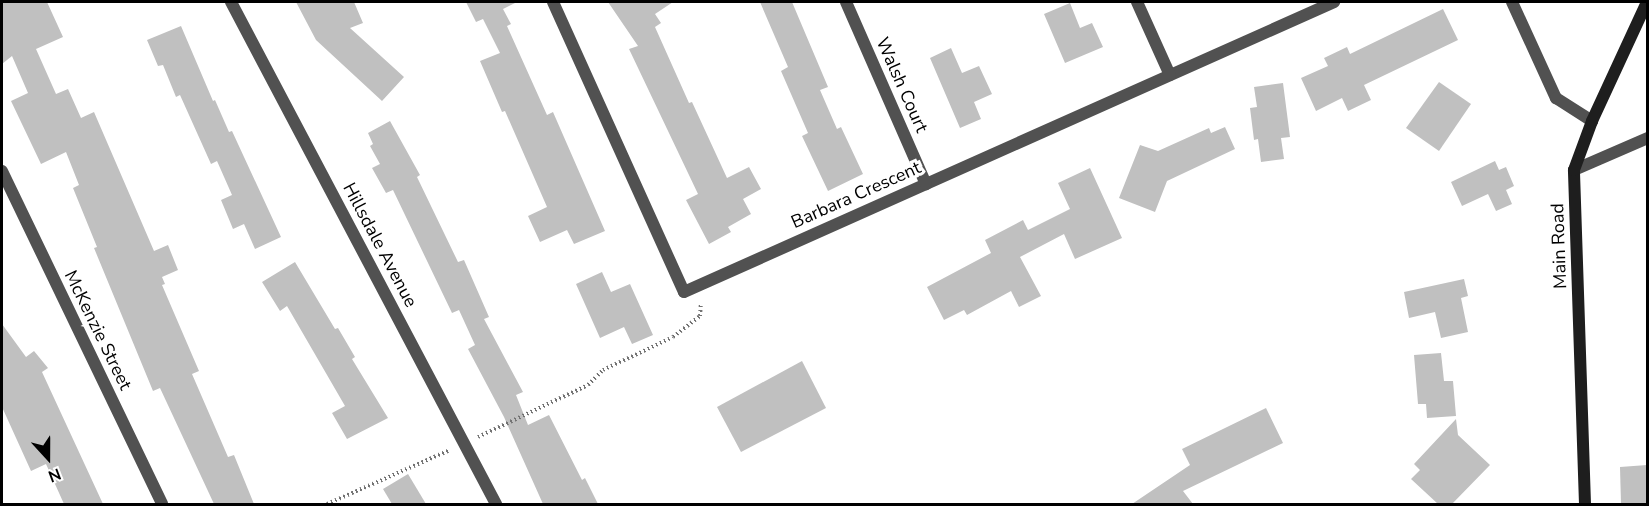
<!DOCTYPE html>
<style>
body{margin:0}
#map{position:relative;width:1649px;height:506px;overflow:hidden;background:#fff;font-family:"Nunito Sans",sans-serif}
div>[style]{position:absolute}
.building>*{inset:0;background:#c0c0c0}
.path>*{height:4px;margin-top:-2px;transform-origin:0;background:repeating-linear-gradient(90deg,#737373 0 1.5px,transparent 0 4.5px)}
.street>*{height:12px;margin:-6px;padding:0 6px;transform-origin:6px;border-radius:6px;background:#515151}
.secondary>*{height:12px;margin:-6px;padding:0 6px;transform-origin:6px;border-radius:6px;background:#1e1e1e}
span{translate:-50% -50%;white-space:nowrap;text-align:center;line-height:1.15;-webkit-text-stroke:6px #fff;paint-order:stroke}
.street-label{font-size:18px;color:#000}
.frame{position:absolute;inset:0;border:3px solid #000;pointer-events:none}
.north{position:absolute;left:18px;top:428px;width:60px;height:60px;-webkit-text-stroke:4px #fff;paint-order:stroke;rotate:159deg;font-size:16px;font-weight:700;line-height:24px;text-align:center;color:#000}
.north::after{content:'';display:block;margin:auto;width:21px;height:27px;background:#000;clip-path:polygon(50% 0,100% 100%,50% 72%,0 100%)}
</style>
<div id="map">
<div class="building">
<i style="clip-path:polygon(2px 2px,47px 2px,63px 37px,36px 49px,56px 94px,68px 89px,81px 118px,94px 112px,154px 251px,168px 245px,178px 270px,162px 277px,165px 284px,162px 285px,199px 371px,192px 374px,228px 457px,234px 455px,254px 504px,214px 504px,160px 388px,153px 391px,94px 248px,97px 247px,73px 188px,79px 185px,66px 152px,41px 164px,11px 101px,28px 93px,12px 56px,2px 64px)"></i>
<i style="clip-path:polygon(296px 2px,354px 2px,363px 23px,350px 28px,404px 77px,382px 101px,316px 40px)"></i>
<i style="clip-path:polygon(466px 2px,517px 2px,503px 9px,511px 24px,507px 26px,547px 115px,553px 112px,605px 231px,574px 244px,567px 230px,540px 242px,528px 216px,547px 207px,505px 111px,502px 112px,480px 61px,500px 53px,483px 19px,476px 22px)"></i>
<i style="clip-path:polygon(608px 2px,673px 2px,655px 14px,661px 23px,655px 27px,689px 103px,692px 102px,727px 178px,749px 167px,761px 189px,743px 199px,751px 214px,728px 227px,731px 232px,709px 244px,686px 200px,698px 194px,629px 49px,638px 46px)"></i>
<i style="clip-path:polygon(760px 2px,792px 2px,828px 87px,820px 90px,837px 129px,841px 127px,863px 174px,828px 191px,802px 136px,808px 133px,781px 71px,788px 67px)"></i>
<i style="clip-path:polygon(1070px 3px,1080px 28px,1092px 23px,1103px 47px,1065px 63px,1044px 14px)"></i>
<i style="clip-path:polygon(1443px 9px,1458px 40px,1364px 85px,1371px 100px,1348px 111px,1342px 98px,1316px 111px,1301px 78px,1328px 66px,1324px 58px,1347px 47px,1350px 54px)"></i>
<i style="clip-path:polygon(181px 26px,213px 101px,215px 100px,229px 132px,232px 131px,281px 237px,255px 249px,244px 224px,233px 229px,221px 200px,232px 195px,217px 161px,211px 164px,180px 95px,176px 97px,163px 65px,158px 66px,147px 40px)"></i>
<i style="clip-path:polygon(951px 48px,962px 73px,979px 66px,992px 94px,974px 102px,981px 119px,960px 128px,930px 58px)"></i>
<i style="clip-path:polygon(1439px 82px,1471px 104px,1439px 151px,1406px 128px)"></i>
<i style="clip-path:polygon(1283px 83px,1290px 137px,1281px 138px,1284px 159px,1261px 162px,1258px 139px,1254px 140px,1250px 108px,1257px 107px,1254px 87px)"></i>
<i style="clip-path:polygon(390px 121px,420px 175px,417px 177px,458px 262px,464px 260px,489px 317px,484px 319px,523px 392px,516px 395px,528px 425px,549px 415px,582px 480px,585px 478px,598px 504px,543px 504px,504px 417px,468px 349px,475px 345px,459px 310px,452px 313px,393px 190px,386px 193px,372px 168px,380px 164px,370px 146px,373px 144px,368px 133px)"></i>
<i style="clip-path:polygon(1225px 127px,1235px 149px,1167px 181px,1155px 212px,1119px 198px,1140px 145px,1158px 151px,1209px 128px,1211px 133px)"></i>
<i style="clip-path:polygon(1495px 161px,1499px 170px,1506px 167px,1514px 186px,1506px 190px,1512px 204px,1496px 211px,1488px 194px,1462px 206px,1451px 182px)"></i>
<i style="clip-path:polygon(1090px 168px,1122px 238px,1075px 259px,1064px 234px,1020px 257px,1041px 296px,1019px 307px,1011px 291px,967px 315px,964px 310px,944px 320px,927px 287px,991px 253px,985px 240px,1023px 220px,1028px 230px,1070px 209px,1058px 183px)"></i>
<i style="clip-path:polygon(295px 262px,335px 329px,338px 328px,355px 357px,352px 359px,388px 418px,347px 439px,332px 413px,345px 406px,287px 306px,280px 311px,262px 282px)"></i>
<i style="clip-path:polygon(602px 272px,611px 292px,630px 284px,653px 335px,632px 344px,624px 327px,600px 338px,576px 284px)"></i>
<i style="clip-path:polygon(1464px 279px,1468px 296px,1461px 298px,1468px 332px,1441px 338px,1435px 312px,1409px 318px,1404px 292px)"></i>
<i style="clip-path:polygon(2px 324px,26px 357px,34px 351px,48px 368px,42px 372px,103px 504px,64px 504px,46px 464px,31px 471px,2px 407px)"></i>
<i style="clip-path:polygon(1441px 353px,1444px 381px,1453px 381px,1456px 416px,1427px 418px,1426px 404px,1418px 404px,1414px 355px)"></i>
<i style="clip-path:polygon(802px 361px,826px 408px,741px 452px,717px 407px)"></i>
<i style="clip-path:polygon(1266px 408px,1283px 443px,1183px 491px,1193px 504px,1132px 504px,1190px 465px,1182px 449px)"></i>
<i style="clip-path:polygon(1456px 419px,1458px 435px,1490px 465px,1452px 504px,1438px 504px,1411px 479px,1420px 470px,1414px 464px)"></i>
<i style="clip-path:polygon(1647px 465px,1647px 503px,1621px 504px,1620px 467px)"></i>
<i style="clip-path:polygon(408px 474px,426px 504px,392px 504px,383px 489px)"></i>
</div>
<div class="path">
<i style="left:478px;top:437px;width:122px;rotate:-25.3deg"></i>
<i style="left:588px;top:385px;width:21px;rotate:-45deg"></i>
<i style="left:603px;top:370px;width:77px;rotate:-25.2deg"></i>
<i style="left:673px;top:337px;width:34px;rotate:-38deg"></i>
<i style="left:700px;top:316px;width:13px;rotate:-86deg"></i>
<i style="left:327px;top:504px;width:134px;rotate:-23.7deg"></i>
</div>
<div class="street">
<i style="left:231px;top:2px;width:568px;rotate:62.17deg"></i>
<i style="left:553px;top:2px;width:318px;rotate:65.7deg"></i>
<i style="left:684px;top:292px;width:712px;rotate:-24.04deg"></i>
<i style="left:846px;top:2px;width:199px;rotate:66.3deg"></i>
<i style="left:1137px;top:2px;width:80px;rotate:65.7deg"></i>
<i style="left:1512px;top:2px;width:106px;rotate:65.4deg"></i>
<i style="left:1556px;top:98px;width:43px;rotate:32.6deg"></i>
<i style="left:1574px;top:170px;width:81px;rotate:-23.4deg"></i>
<i style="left:2px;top:171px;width:369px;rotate:64.3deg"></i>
</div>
<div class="secondary">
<i style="left:1585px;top:504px;width:334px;rotate:-91.9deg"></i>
<i style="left:1574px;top:170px;width:52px;rotate:-69.8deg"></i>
<i style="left:1592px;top:121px;width:131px;rotate:-65.2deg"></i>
</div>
<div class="street-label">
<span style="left:902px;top:85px;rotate:66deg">Walsh Court</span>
<span style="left:856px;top:195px;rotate:-24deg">Barbara Crescent</span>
<span style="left:380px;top:245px;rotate:62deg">Hillsdale Avenue</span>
<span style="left:1559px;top:246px;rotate:-92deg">Main Road</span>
<span style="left:98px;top:330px;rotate:64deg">McKenzie Street</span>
</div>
<div class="frame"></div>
<div class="north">N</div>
</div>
